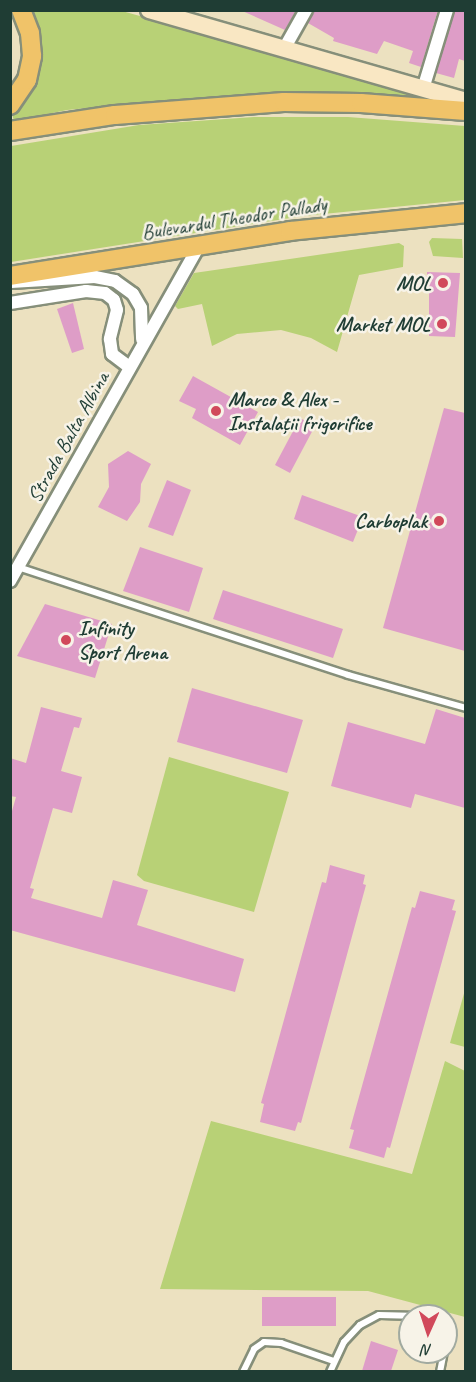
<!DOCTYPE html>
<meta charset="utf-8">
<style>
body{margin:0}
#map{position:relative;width:476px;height:1382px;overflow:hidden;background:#ece1c0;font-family:Caveat,sans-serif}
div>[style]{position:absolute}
.green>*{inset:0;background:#b8d176}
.building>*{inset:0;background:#de9dc7}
.roads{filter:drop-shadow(2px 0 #868f7a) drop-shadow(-2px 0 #868f7a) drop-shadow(0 2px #868f7a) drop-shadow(0 -2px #868f7a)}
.service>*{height:6px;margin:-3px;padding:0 3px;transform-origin:3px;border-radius:3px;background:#fff}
.minor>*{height:12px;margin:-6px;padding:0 6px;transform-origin:6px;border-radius:6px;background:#fff}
.secondary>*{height:16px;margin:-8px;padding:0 8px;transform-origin:8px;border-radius:8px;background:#f9e7c3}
.primary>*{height:18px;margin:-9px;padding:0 9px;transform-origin:9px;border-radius:9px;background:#f0c369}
.dots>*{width:16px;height:16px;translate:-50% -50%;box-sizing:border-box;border:3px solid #f7f3e8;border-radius:50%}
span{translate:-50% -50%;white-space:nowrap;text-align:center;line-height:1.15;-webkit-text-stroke:5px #f7f3e8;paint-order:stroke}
.street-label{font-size:21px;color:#1f3d34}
.poi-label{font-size:21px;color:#1f3d34;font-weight:700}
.right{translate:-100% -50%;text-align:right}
.left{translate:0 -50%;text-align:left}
.frame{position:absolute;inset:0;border:12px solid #1f3d34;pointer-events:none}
.north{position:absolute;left:398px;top:1304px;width:60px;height:60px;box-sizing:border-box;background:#f7f3e8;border:2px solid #a1aaa0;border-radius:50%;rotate:183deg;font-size:16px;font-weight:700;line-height:24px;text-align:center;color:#1f3d34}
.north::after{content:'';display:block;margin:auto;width:21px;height:27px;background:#d1495b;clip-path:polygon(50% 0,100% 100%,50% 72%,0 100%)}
</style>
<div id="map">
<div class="green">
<i style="clip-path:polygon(27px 10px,122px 11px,440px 100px,302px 94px,191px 98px,67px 110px,14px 121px,12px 114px,23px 102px)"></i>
<i style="clip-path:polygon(254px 117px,348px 117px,465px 126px,465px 200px,303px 216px,11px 262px,11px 146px,139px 125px)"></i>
<i style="clip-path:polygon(432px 238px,462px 239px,463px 258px,433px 256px,429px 242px)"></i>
<i style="clip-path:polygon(399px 243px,404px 246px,403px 267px,359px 275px,337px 352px,311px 338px,281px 330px,237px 334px,212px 346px,202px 304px,178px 309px,175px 306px,194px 273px)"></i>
<i style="clip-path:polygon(169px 757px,289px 792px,254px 912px,144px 881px,137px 875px)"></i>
<i style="clip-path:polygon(465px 990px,465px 1047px,450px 1043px)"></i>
<i style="clip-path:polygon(445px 1061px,465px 1071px,465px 1317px,368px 1291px,160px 1289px,211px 1121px,412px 1174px)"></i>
</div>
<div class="building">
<i style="clip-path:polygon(240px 10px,296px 10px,285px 30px)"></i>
<i style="clip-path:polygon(314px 10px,438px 10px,421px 67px,409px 63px,413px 51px,384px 41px,377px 54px,333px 41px,334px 38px,308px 23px)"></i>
<i style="clip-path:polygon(455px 10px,465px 10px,465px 61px,459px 59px,454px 78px,436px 73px)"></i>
<i style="clip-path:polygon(427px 272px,460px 273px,455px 337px,429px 336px,429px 293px,427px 287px,415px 287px,415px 276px,427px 276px)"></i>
<i style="clip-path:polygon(73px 303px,84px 349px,72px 353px,57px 309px)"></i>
<i style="clip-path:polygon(193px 376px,258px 412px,240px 445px,192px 418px,196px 409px,179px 401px)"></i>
<i style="clip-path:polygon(444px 408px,465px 413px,465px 651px,383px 628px)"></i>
<i style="clip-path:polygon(300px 418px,315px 426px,290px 473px,275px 465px)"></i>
<i style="clip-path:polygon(128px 451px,151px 464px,141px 484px,140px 502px,127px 521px,98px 507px,109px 487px,108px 464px)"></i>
<i style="clip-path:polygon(167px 480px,191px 490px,173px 536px,148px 527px)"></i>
<i style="clip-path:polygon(302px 495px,363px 517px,353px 542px,294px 519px)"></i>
<i style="clip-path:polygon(140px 547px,203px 568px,189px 612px,123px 591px)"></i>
<i style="clip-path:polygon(223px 590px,343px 629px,333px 658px,213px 619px)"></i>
<i style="clip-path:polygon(45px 604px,112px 624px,95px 678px,17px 656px)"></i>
<i style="clip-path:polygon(192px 688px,303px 720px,287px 773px,177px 742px)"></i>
<i style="clip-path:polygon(41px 707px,82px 718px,79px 728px,74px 727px,61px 771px,82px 777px,72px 813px,53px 808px,30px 888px,34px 889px,31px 898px,102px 918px,113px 880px,148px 890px,137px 925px,244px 959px,235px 992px,10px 930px,10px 818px,16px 797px,10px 796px,10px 758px,26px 763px)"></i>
<i style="clip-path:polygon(436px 709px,465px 718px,465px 808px,415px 794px,411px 808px,331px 786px,348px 722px,425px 744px)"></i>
<i style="clip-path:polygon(330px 865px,365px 875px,363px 884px,366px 885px,301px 1123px,298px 1122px,295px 1131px,260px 1122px,264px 1104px,261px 1103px,322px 882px,326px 883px)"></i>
<i style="clip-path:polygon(420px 891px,455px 900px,452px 910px,456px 911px,390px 1148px,387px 1147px,384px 1158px,349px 1148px,354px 1130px,350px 1129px,412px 907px,415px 908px)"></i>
<i style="clip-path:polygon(262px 1297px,336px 1297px,336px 1326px,262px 1326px)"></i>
<i style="clip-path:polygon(371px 1341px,398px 1350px,391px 1371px,362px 1371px)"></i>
</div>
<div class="roads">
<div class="service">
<i style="left:18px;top:567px;width:347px;rotate:18.1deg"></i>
<i style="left:348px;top:675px;width:123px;rotate:15.6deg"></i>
<i style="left:243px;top:1372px;width:25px;rotate:-64deg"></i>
<i style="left:254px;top:1349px;width:12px;rotate:-35deg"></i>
<i style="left:264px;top:1342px;width:17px;rotate:3deg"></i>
<i style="left:281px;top:1343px;width:56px;rotate:18.8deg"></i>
<i style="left:330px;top:1372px;width:33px;rotate:-65deg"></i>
<i style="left:344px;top:1342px;width:23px;rotate:-47deg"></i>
<i style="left:360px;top:1325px;width:21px;rotate:-28deg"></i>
<i style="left:379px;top:1315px;width:40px;rotate:1.4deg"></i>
<i style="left:440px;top:1372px;width:20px;rotate:-79deg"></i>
</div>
<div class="minor">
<i style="left:284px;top:49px;width:45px;rotate:-60.6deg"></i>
<i style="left:423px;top:89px;width:83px;rotate:-73.1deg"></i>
<i style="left:11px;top:282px;width:84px;rotate:-3.4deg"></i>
<i style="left:95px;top:277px;width:20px;rotate:11deg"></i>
<i style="left:115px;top:281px;width:22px;rotate:36deg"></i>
<i style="left:133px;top:294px;width:16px;rotate:60deg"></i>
<i style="left:141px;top:308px;width:31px;rotate:88deg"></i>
<i style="left:10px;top:303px;width:77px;rotate:-9deg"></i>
<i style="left:86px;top:291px;width:19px;rotate:6deg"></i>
<i style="left:105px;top:293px;width:11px;rotate:38deg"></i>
<i style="left:114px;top:300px;width:10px;rotate:73deg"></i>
<i style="left:117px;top:310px;width:30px;rotate:104deg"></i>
<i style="left:110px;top:339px;width:15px;rotate:82deg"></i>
<i style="left:112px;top:354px;width:21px;rotate:37deg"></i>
<i style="left:10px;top:581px;width:386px;rotate:-60.6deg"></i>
</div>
<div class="secondary">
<i style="left:149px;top:10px;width:330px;rotate:16deg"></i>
</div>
<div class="primary">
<i style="left:10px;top:105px;width:30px;rotate:-56deg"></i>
<i style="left:27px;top:80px;width:25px;rotate:-78deg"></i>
<i style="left:32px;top:56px;width:23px;rotate:-95deg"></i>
<i style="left:30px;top:33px;width:25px;rotate:-111deg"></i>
<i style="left:10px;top:131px;width:106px;rotate:-8.7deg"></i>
<i style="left:115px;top:115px;width:169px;rotate:-4.4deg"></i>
<i style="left:284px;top:102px;width:77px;rotate:0.7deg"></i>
<i style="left:361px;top:103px;width:105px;rotate:4.4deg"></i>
<i style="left:10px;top:276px;width:284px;rotate:-9.1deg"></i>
<i style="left:290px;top:231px;width:177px;rotate:-5.8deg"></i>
</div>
</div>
<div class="dots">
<i style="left:443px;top:283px;background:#d1495b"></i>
<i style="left:442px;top:324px;background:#d1495b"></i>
<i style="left:216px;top:411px;background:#d1495b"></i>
<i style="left:439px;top:521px;background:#d1495b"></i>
<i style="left:66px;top:640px;background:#d1495b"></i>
</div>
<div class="street-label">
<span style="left:234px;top:218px;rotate:-9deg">Bulevardul Theodor Pallady</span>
<span style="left:68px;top:437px;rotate:-61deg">Strada Balta Albina</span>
</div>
<div class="poi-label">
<span class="right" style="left:431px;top:283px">MOL</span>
<span class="right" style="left:430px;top:324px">Market MOL</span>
<span class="left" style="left:228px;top:411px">Marco &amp; Alex -<br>Instalații frigorifice</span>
<span class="right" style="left:427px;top:521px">Carboplak</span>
<span class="left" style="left:78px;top:640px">Infinity<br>Sport Arena</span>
</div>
<div class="frame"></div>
<div class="north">N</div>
</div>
